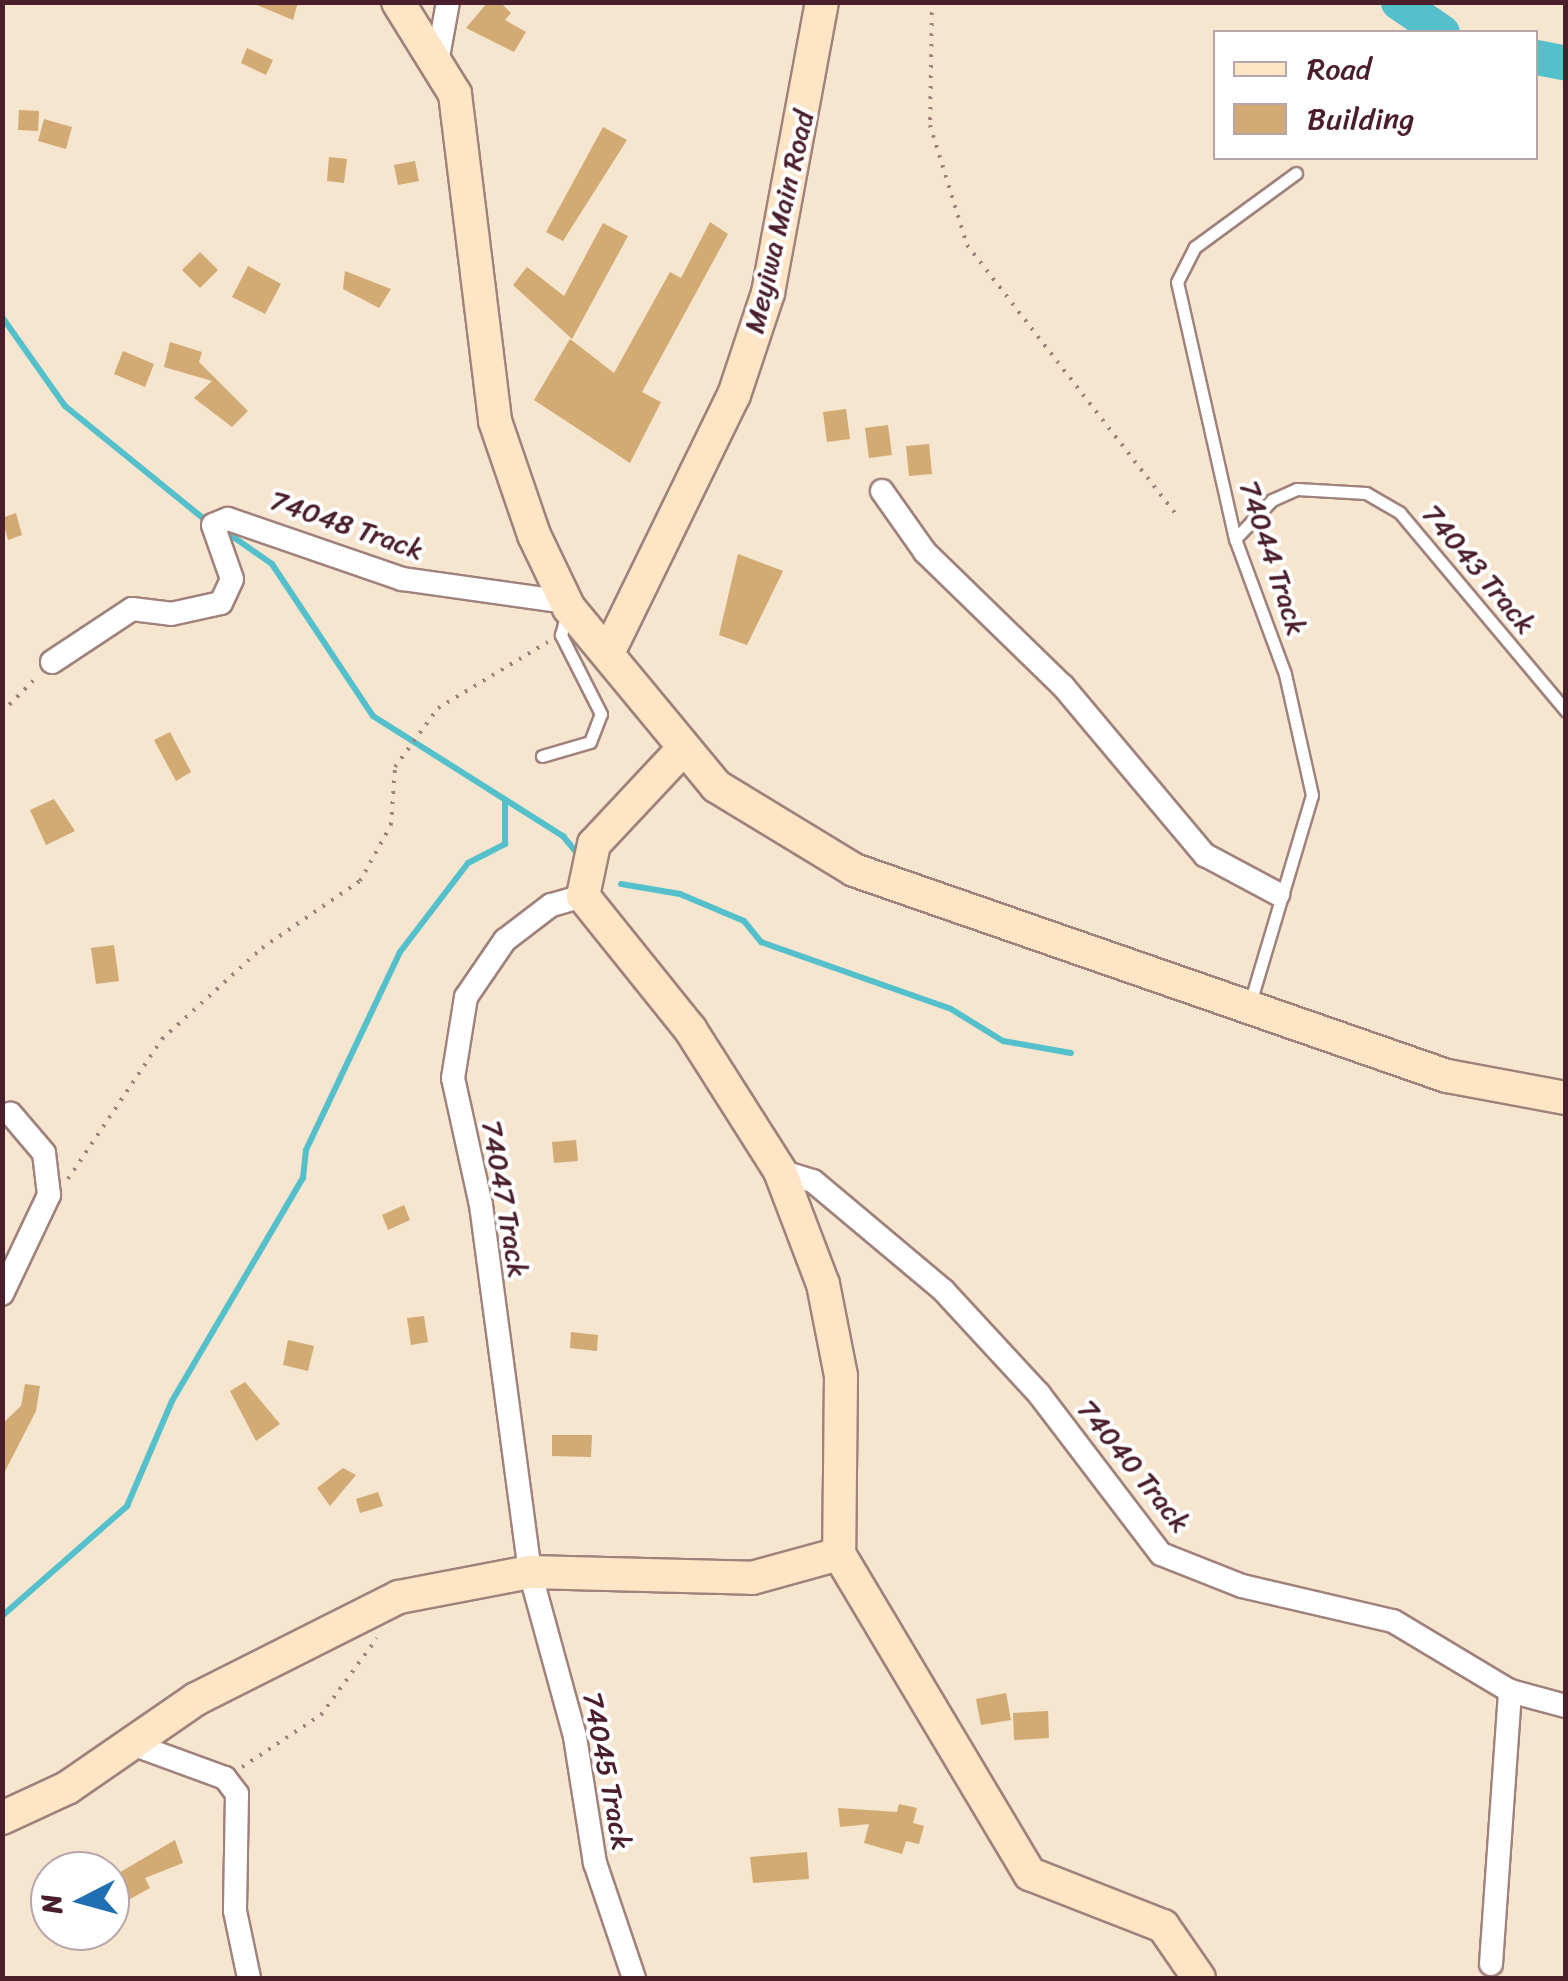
<!DOCTYPE html>
<style>
body{margin:0}
#map{position:relative;width:1568px;height:1981px;overflow:hidden;background:#f6e5cf;font-family:Sriracha,sans-serif}
div>[style]{position:absolute}
.stream>*{height:6px;margin:-3px;padding:0 3px;transform-origin:3px;border-radius:3px;background:#53c0cb}
.river>*{height:35px;margin:-17.5px;padding:0 17.5px;transform-origin:17.5px;border-radius:17.5px;background:#53c0cb}
.building>*{inset:0;background:#d2aa73}
.path>*{height:4px;margin-top:-2px;transform-origin:0;background:repeating-linear-gradient(90deg,#a0827d 0 2.5px,transparent 0 10.5px)}
.roads{filter:drop-shadow(2px 0 #a0827d) drop-shadow(-2px 0 #a0827d) drop-shadow(0 2px #a0827d) drop-shadow(0 -2px #a0827d)}
.lane>*{height:11px;margin:-5.5px;padding:0 5.5px;transform-origin:5.5px;border-radius:5.5px;background:#fff}
.street>*{height:22px;margin:-11px;padding:0 11px;transform-origin:11px;border-radius:11px;background:#fff}
.secondary>*{height:32px;margin:-16px;padding:0 16px;transform-origin:16px;border-radius:16px;background:#fde5c5}
span{translate:-50% -50%;white-space:nowrap;text-align:center;line-height:1.15;-webkit-text-stroke:8px #fff;paint-order:stroke}
.street-label{font-size:28px;color:#4a1f2b}
.frame{position:absolute;inset:0;border:5px solid #4a1f2b;pointer-events:none}
.legend{position:absolute;left:1213px;top:30px;width:325px;height:130px;box-sizing:border-box;background:#fff;border:2px solid #b7a5aa;margin:0;padding:12px 18px;list-style:none;font-size:30px;color:#4a1f2b}
.legend li{display:flex;align-items:center;gap:20px;height:50px}
.legend b{width:50px;border:2px solid #b7a5aa}
.north{position:absolute;left:30px;top:1851px;width:100px;height:100px;box-sizing:border-box;background:#fff;border:2px solid #b7a5aa;border-radius:50%;rotate:264deg;font-size:28px;font-weight:700;line-height:40px;text-align:center;color:#4a1f2b}
.north::after{content:'';display:block;margin:auto;width:35px;height:45px;background:#1f6fb2;clip-path:polygon(50% 0,100% 100%,50% 72%,0 100%)}
</style>
<div id="map">
<div class="stream">
<i style="left:2px;top:317px;width:109px;rotate:54.7deg"></i>
<i style="left:65px;top:406px;width:187px;rotate:39.1deg"></i>
<i style="left:222px;top:529px;width:61px;rotate:35deg"></i>
<i style="left:272px;top:564px;width:182px;rotate:56.4deg"></i>
<i style="left:373px;top:716px;width:225px;rotate:32.3deg"></i>
<i style="left:563px;top:836px;width:26px;rotate:51deg"></i>
<i style="left:621px;top:884px;width:60px;rotate:9.6deg"></i>
<i style="left:680px;top:894px;width:69px;rotate:22.9deg"></i>
<i style="left:744px;top:921px;width:27px;rotate:51deg"></i>
<i style="left:761px;top:942px;width:201px;rotate:19.4deg"></i>
<i style="left:951px;top:1009px;width:61px;rotate:31.6deg"></i>
<i style="left:1003px;top:1041px;width:69px;rotate:10deg"></i>
<i style="left:2px;top:1616px;width:167px;rotate:-41.3deg"></i>
<i style="left:127px;top:1506px;width:114px;rotate:-66.8deg"></i>
<i style="left:172px;top:1401px;width:259px;rotate:-59.6deg"></i>
<i style="left:303px;top:1178px;width:28px;rotate:-84deg"></i>
<i style="left:306px;top:1150px;width:219px;rotate:-64.6deg"></i>
<i style="left:400px;top:952px;width:112px;rotate:-52.6deg"></i>
<i style="left:468px;top:863px;width:42px;rotate:-27.2deg"></i>
<i style="left:505px;top:844px;width:43px;rotate:-90deg"></i>
</div>
<div class="river">
<i style="left:1398px;top:2px;width:53px;rotate:34.3deg"></i>
<i style="left:1536px;top:57px;width:31px;rotate:11deg"></i>
</div>
<div class="building">
<i style="clip-path:polygon(250px 2px,298px 2px,293px 20px)"></i>
<i style="clip-path:polygon(488px 2px,500px 2px,511px 13px,505px 20px,526px 32px,514px 52px,466px 28px)"></i>
<i style="clip-path:polygon(247px 48px,273px 60px,266px 75px,241px 63px)"></i>
<i style="clip-path:polygon(19px 110px,39px 111px,38px 131px,18px 130px)"></i>
<i style="clip-path:polygon(44px 119px,72px 127px,66px 149px,38px 141px)"></i>
<i style="clip-path:polygon(603px 127px,627px 140px,563px 241px,546px 232px)"></i>
<i style="clip-path:polygon(329px 157px,347px 159px,344px 183px,327px 181px)"></i>
<i style="clip-path:polygon(415px 161px,419px 181px,398px 185px,394px 165px)"></i>
<i style="clip-path:polygon(710px 222px,728px 234px,642px 392px,661px 402px,630px 463px,534px 400px,570px 339px,614px 373px,670px 272px,681px 278px)"></i>
<i style="clip-path:polygon(603px 223px,628px 236px,572px 339px,513px 285px,527px 267px,564px 296px)"></i>
<i style="clip-path:polygon(200px 252px,218px 270px,200px 288px,182px 270px)"></i>
<i style="clip-path:polygon(248px 266px,281px 284px,265px 314px,232px 297px)"></i>
<i style="clip-path:polygon(345px 271px,391px 289px,379px 308px,343px 289px)"></i>
<i style="clip-path:polygon(170px 342px,202px 352px,199px 362px,248px 411px,232px 427px,194px 398px,212px 381px,164px 367px)"></i>
<i style="clip-path:polygon(123px 351px,154px 364px,145px 387px,114px 374px)"></i>
<i style="clip-path:polygon(846px 409px,850px 439px,827px 442px,823px 412px)"></i>
<i style="clip-path:polygon(888px 425px,892px 455px,869px 458px,865px 428px)"></i>
<i style="clip-path:polygon(929px 444px,932px 474px,909px 476px,906px 446px)"></i>
<i style="clip-path:polygon(16px 513px,22px 535px,8px 540px,2px 518px)"></i>
<i style="clip-path:polygon(738px 554px,783px 571px,747px 645px,719px 635px)"></i>
<i style="clip-path:polygon(170px 732px,191px 772px,176px 781px,154px 740px)"></i>
<i style="clip-path:polygon(54px 799px,75px 831px,46px 845px,30px 810px)"></i>
<i style="clip-path:polygon(114px 945px,119px 981px,96px 984px,91px 948px)"></i>
<i style="clip-path:polygon(576px 1140px,578px 1161px,554px 1163px,552px 1142px)"></i>
<i style="clip-path:polygon(404px 1205px,410px 1220px,388px 1230px,382px 1215px)"></i>
<i style="clip-path:polygon(424px 1316px,428px 1342px,411px 1345px,407px 1318px)"></i>
<i style="clip-path:polygon(571px 1332px,598px 1335px,597px 1351px,570px 1348px)"></i>
<i style="clip-path:polygon(288px 1340px,314px 1346px,308px 1371px,283px 1365px)"></i>
<i style="clip-path:polygon(245px 1382px,280px 1424px,256px 1441px,230px 1391px)"></i>
<i style="clip-path:polygon(25px 1384px,40px 1386px,36px 1411px,2px 1477px,2px 1424px,21px 1406px)"></i>
<i style="clip-path:polygon(552px 1435px,592px 1435px,591px 1457px,552px 1456px)"></i>
<i style="clip-path:polygon(343px 1468px,356px 1475px,330px 1506px,317px 1488px)"></i>
<i style="clip-path:polygon(378px 1492px,383px 1506px,360px 1513px,356px 1499px)"></i>
<i style="clip-path:polygon(1006px 1693px,1011px 1720px,981px 1725px,976px 1699px)"></i>
<i style="clip-path:polygon(1048px 1711px,1049px 1738px,1014px 1740px,1013px 1713px)"></i>
<i style="clip-path:polygon(899px 1804px,917px 1808px,913px 1823px,924px 1826px,919px 1844px,906px 1841px,902px 1854px,864px 1843px,869px 1824px,840px 1827px,838px 1808px,897px 1812px)"></i>
<i style="clip-path:polygon(175px 1840px,183px 1863px,145px 1878px,150px 1888px,110px 1910px,110px 1878px)"></i>
<i style="clip-path:polygon(807px 1852px,809px 1879px,753px 1883px,750px 1857px)"></i>
</div>
<div class="path">
<i style="left:932px;top:2px;width:123px;rotate:90.9deg"></i>
<i style="left:930px;top:125px;width:126px;rotate:72.9deg"></i>
<i style="left:967px;top:245px;width:339px;rotate:52.2deg"></i>
<i style="left:2px;top:712px;width:51px;rotate:-45deg"></i>
<i style="left:68px;top:1179px;width:169px;rotate:-56.1deg"></i>
<i style="left:162px;top:1039px;width:135px;rotate:-42.3deg"></i>
<i style="left:262px;top:948px;width:119px;rotate:-34.4deg"></i>
<i style="left:360px;top:881px;width:64px;rotate:-61deg"></i>
<i style="left:391px;top:825px;width:58px;rotate:-86.1deg"></i>
<i style="left:395px;top:767px;width:73px;rotate:-53.9deg"></i>
<i style="left:438px;top:708px;width:128px;rotate:-31deg"></i>
<i style="left:242px;top:1767px;width:95px;rotate:-33.4deg"></i>
<i style="left:321px;top:1715px;width:95px;rotate:-54deg"></i>
</div>
<div class="roads">
<div class="lane">
<i style="left:1235px;top:539px;width:54px;rotate:-46.5deg"></i>
<i style="left:1272px;top:500px;width:27px;rotate:-24deg"></i>
<i style="left:1297px;top:489px;width:69px;rotate:3.3deg"></i>
<i style="left:1366px;top:493px;width:39px;rotate:30deg"></i>
<i style="left:1400px;top:513px;width:258px;rotate:50deg"></i>
<i style="left:542px;top:756px;width:50px;rotate:-16.3deg"></i>
<i style="left:590px;top:742px;width:30px;rotate:-69deg"></i>
<i style="left:601px;top:714px;width:89px;rotate:-116.9deg"></i>
<i style="left:561px;top:635px;width:24px;rotate:-75deg"></i>
<i style="left:1250px;top:1003px;width:217px;rotate:-73.4deg"></i>
<i style="left:1312px;top:795px;width:124px;rotate:-102.6deg"></i>
<i style="left:1285px;top:674px;width:144px;rotate:-110.3deg"></i>
<i style="left:1235px;top:539px;width:263px;rotate:-102.7deg"></i>
<i style="left:1177px;top:282px;width:39px;rotate:-63deg"></i>
<i style="left:1195px;top:247px;width:125px;rotate:-36.2deg"></i>
</div>
<div class="street">
<i style="left:438px;top:57px;width:56px;rotate:-79.7deg"></i>
<i style="left:882px;top:491px;width:75px;rotate:54.8deg"></i>
<i style="left:925px;top:552px;width:192px;rotate:44.2deg"></i>
<i style="left:1063px;top:686px;width:221px;rotate:50deg"></i>
<i style="left:1205px;top:855px;width:83px;rotate:28.1deg"></i>
<i style="left:52px;top:662px;width:96px;rotate:-33.5deg"></i>
<i style="left:132px;top:609px;width:39px;rotate:7deg"></i>
<i style="left:171px;top:614px;width:51px;rotate:-12.4deg"></i>
<i style="left:221px;top:603px;width:26px;rotate:-65deg"></i>
<i style="left:232px;top:579px;width:57px;rotate:-109.4deg"></i>
<i style="left:213px;top:525px;width:16px;rotate:-22deg"></i>
<i style="left:228px;top:519px;width:184px;rotate:19deg"></i>
<i style="left:402px;top:579px;width:166px;rotate:8deg"></i>
<i style="left:583px;top:896px;width:33px;rotate:164deg"></i>
<i style="left:551px;top:905px;width:58px;rotate:142.7deg"></i>
<i style="left:505px;top:940px;width:69px;rotate:124.4deg"></i>
<i style="left:466px;top:997px;width:82px;rotate:99.1deg"></i>
<i style="left:453px;top:1078px;width:130px;rotate:77.6deg"></i>
<i style="left:481px;top:1205px;width:370px;rotate:82.4deg"></i>
<i style="left:530px;top:1572px;width:171px;rotate:74.7deg"></i>
<i style="left:575px;top:1737px;width:128px;rotate:81deg"></i>
<i style="left:595px;top:1863px;width:121px;rotate:71.3deg"></i>
<i style="left:780px;top:1171px;width:34px;rotate:17deg"></i>
<i style="left:813px;top:1181px;width:171px;rotate:40deg"></i>
<i style="left:944px;top:1291px;width:140px;rotate:47.3deg"></i>
<i style="left:1039px;top:1394px;width:201px;rotate:52.7deg"></i>
<i style="left:1161px;top:1554px;width:87px;rotate:21.6deg"></i>
<i style="left:1242px;top:1586px;width:155px;rotate:13.1deg"></i>
<i style="left:1393px;top:1621px;width:136px;rotate:30.9deg"></i>
<i style="left:1510px;top:1691px;width:58px;rotate:15deg"></i>
<i style="left:2px;top:1294px;width:110px;rotate:-64.6deg"></i>
<i style="left:49px;top:1195px;width:42px;rotate:-96.8deg"></i>
<i style="left:44px;top:1153px;width:52px;rotate:-130.4deg"></i>
<i style="left:132px;top:1744px;width:99px;rotate:20.1deg"></i>
<i style="left:225px;top:1778px;width:20px;rotate:53deg"></i>
<i style="left:237px;top:1794px;width:117px;rotate:91deg"></i>
<i style="left:235px;top:1911px;width:68px;rotate:78.2deg"></i>
<i style="left:1491px;top:1964px;width:274px;rotate:-86deg"></i>
</div>
<div class="secondary">
<i style="left:398px;top:2px;width:108px;rotate:58.2deg"></i>
<i style="left:455px;top:94px;width:329px;rotate:83deg"></i>
<i style="left:495px;top:421px;width:120px;rotate:71.1deg"></i>
<i style="left:534px;top:535px;width:81px;rotate:64.4deg"></i>
<i style="left:569px;top:608px;width:231px;rotate:50.4deg"></i>
<i style="left:716px;top:786px;width:162px;rotate:31.3deg"></i>
<i style="left:854px;top:870px;width:628px;rotate:19.16deg"></i>
<i style="left:1447px;top:1076px;width:121px;rotate:10.5deg"></i>
<i style="left:609px;top:651px;width:285px;rotate:-64deg"></i>
<i style="left:734px;top:395px;width:108px;rotate:-71.6deg"></i>
<i style="left:768px;top:293px;width:296px;rotate:-79.5deg"></i>
<i style="left:683px;top:749px;width:130px;rotate:133.1deg"></i>
<i style="left:594px;top:844px;width:53px;rotate:101.9deg"></i>
<i style="left:583px;top:896px;width:171px;rotate:51.2deg"></i>
<i style="left:690px;top:1029px;width:168px;rotate:57.6deg"></i>
<i style="left:780px;top:1171px;width:121px;rotate:69.2deg"></i>
<i style="left:823px;top:1284px;width:94px;rotate:78.9deg"></i>
<i style="left:841px;top:1376px;width:178px;rotate:90.6deg"></i>
<i style="left:839px;top:1554px;width:373px;rotate:59.2deg"></i>
<i style="left:1030px;top:1874px;width:143px;rotate:21.4deg"></i>
<i style="left:1163px;top:1926px;width:63px;rotate:55.3deg"></i>
<i style="left:2px;top:1818px;width:72px;rotate:-24.8deg"></i>
<i style="left:67px;top:1788px;width:157px;rotate:-34.6deg"></i>
<i style="left:196px;top:1699px;width:227px;rotate:-26.7deg"></i>
<i style="left:399px;top:1597px;width:133px;rotate:-10.8deg"></i>
<i style="left:530px;top:1572px;width:222px;rotate:1.5deg"></i>
<i style="left:752px;top:1578px;width:90px;rotate:-15.4deg"></i>
</div>
</div>
<div class="street-label">
<span style="left:779px;top:222px;rotate:-77deg">Meyiwa Main Road</span>
<span style="left:347px;top:525px;rotate:19deg">74048 Track</span>
<span style="left:1273px;top:558px;rotate:72deg">74044 Track</span>
<span style="left:1479px;top:569px;rotate:50deg">74043 Track</span>
<span style="left:505px;top:1199px;rotate:80deg">74047 Track</span>
<span style="left:1134px;top:1466px;rotate:51deg">74040 Track</span>
<span style="left:607px;top:1771px;rotate:79deg">74045 Track</span>
</div>
<div class="frame"></div>
<ul class="legend">
<li><b style="height:12px;background:#fde5c5"></b>Road</li>
<li><b style="height:28px;background:#d2aa73"></b>Building</li>
</ul>
<div class="north">N</div>
</div>
